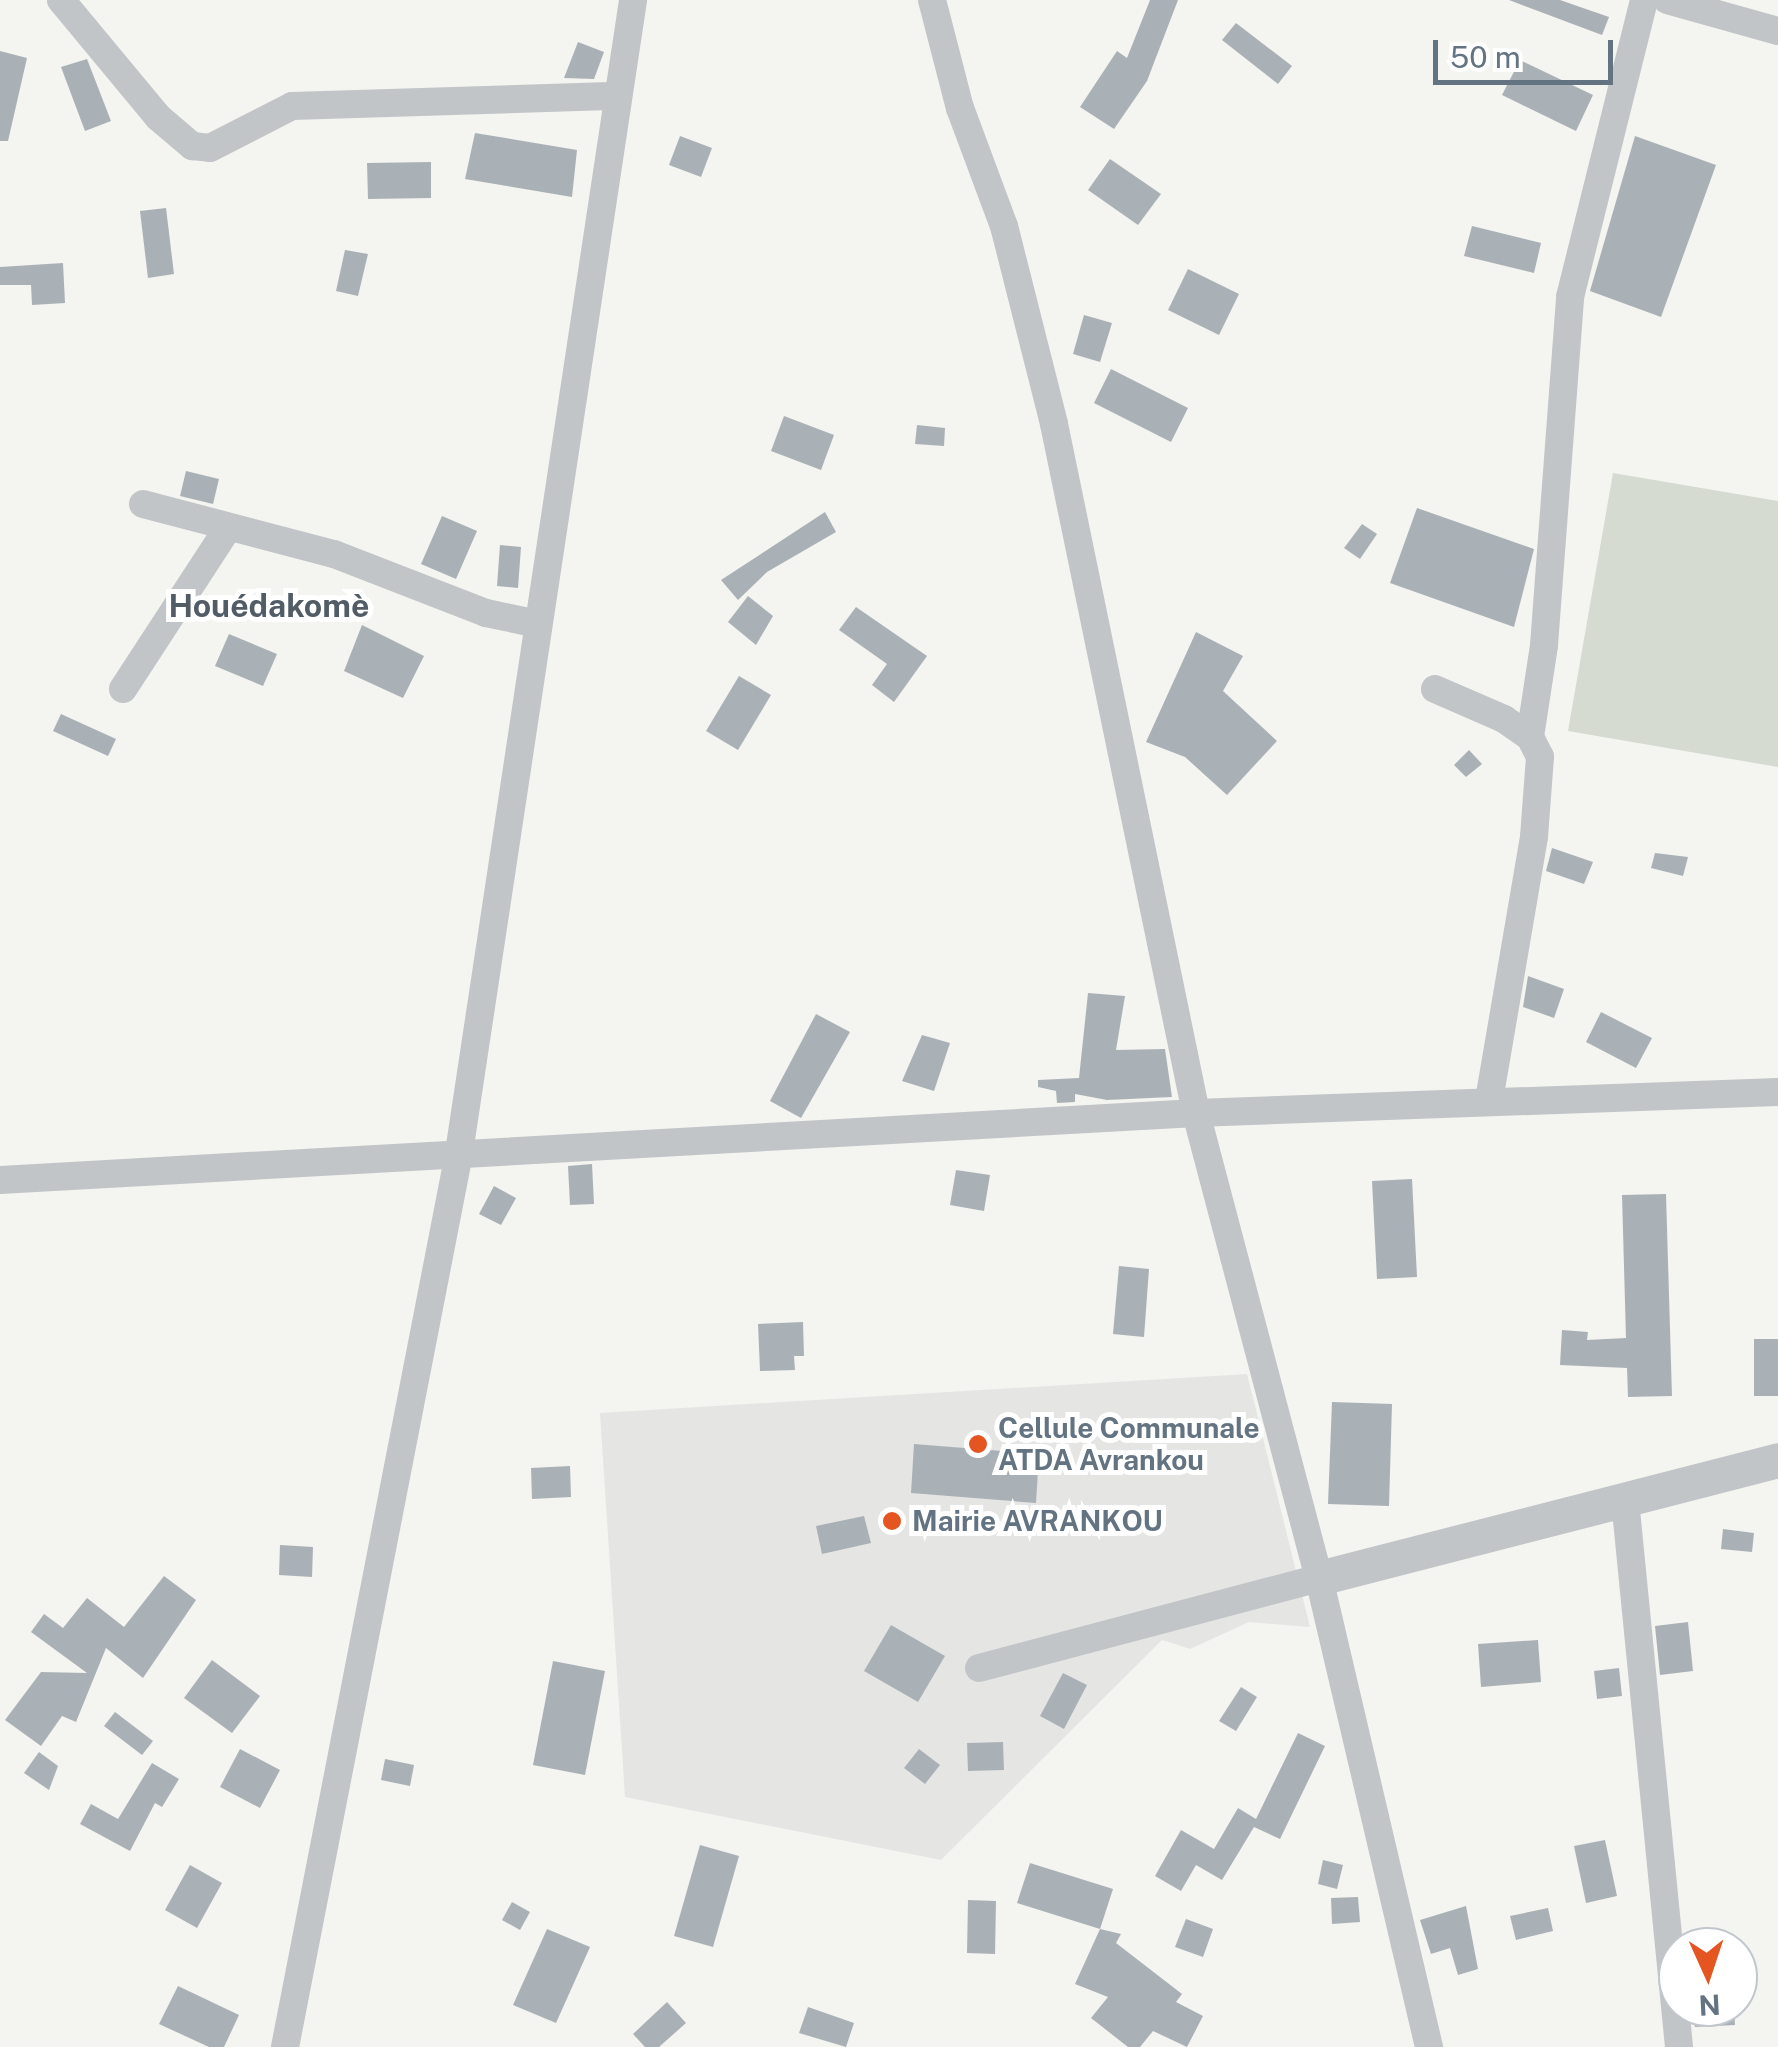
<!DOCTYPE html>
<meta charset="utf-8">
<style>
body{margin:0}
#map{position:relative;width:1778px;height:2047px;overflow:hidden;background:#f4f4f0;font-family:"Public Sans",sans-serif}
div>[style]{position:absolute}
.built>*{inset:0;background:#e5e6e4}
.green>*{inset:0;background:#d5dbd1}
.building>*{inset:0;background:#aab1b6}
.minor>*{height:28px;margin:-14px;padding:0 14px;transform-origin:14px;border-radius:14px;background:#c1c5c8}
.tertiary>*{height:35px;margin:-17.5px;padding:0 17.5px;transform-origin:17.5px;border-radius:17.5px;background:#c1c5c8}
.dots>*{width:28px;height:28px;translate:-50% -50%;box-sizing:border-box;border:5px solid #fff;border-radius:50%}
span{translate:-50% -50%;white-space:nowrap;text-align:center;line-height:1.15;-webkit-text-stroke:10px #fff;paint-order:stroke}
.poi-label{font-size:28px;color:#637381;font-weight:700}
.left{translate:0 -50%;text-align:left}
.quarter-label{font-size:32px;color:#515c66;font-weight:700}
.north{position:absolute;left:1658px;top:1927px;width:100px;height:100px;box-sizing:border-box;background:#fff;border:2px solid #c1c7cd;border-radius:50%;rotate:177deg;font-size:28px;font-weight:700;line-height:40px;text-align:center;color:#637381}
.north::after{content:'';display:block;margin:auto;width:35px;height:45px;background:#e45521;clip-path:polygon(50% 0,100% 100%,50% 72%,0 100%)}
.scale{position:absolute;left:1433px;top:40px;width:180px;height:45px;box-sizing:border-box;border:5px solid #637381;border-top:0;padding-left:12px;font-size:30px;line-height:35px;white-space:nowrap;color:#637381;-webkit-text-stroke:8px #fff;paint-order:stroke}
</style>
<div id="map">
<div class="built">
<i style="clip-path:polygon(1247px 1374px,1310px 1627px,1249px 1622px,1190px 1649px,1162px 1640px,941px 1860px,625px 1797px,600px 1413px)"></i>
</div>
<div class="green">
<i style="clip-path:polygon(1613px 473px,1778px 501px,1778px 767px,1568px 731px)"></i>
</div>
<div class="building">
<i style="clip-path:polygon(1150px 0,1178px 0,1147px 81px,1114px 129px,1080px 107px,1117px 51px,1127px 58px)"></i>
<i style="clip-path:polygon(1509px 0,1560px 0,1609px 17px,1602px 35px)"></i>
<i style="clip-path:polygon(1236px 23px,1292px 66px,1278px 84px,1222px 40px)"></i>
<i style="clip-path:polygon(578px 42px,604px 52px,594px 79px,564px 78px)"></i>
<i style="clip-path:polygon(0 51px,27px 58px,8px 141px,0 141px)"></i>
<i style="clip-path:polygon(87px 59px,111px 121px,85px 131px,61px 67px)"></i>
<i style="clip-path:polygon(1520px 60px,1593px 95px,1576px 131px,1502px 95px)"></i>
<i style="clip-path:polygon(475px 133px,577px 150px,572px 197px,465px 179px)"></i>
<i style="clip-path:polygon(680px 136px,712px 148px,701px 177px,669px 165px)"></i>
<i style="clip-path:polygon(1635px 136px,1716px 165px,1661px 317px,1590px 291px)"></i>
<i style="clip-path:polygon(1110px 159px,1161px 194px,1138px 225px,1088px 190px)"></i>
<i style="clip-path:polygon(431px 162px,431px 198px,368px 199px,367px 163px)"></i>
<i style="clip-path:polygon(166px 208px,174px 274px,148px 278px,140px 211px)"></i>
<i style="clip-path:polygon(1472px 226px,1541px 243px,1534px 273px,1464px 256px)"></i>
<i style="clip-path:polygon(345px 250px,368px 254px,358px 296px,336px 291px)"></i>
<i style="clip-path:polygon(63px 263px,65px 303px,32px 305px,31px 285px,0 285px,0 267px)"></i>
<i style="clip-path:polygon(1188px 269px,1239px 294px,1219px 335px,1168px 310px)"></i>
<i style="clip-path:polygon(1084px 315px,1112px 323px,1100px 362px,1073px 354px)"></i>
<i style="clip-path:polygon(1111px 369px,1188px 408px,1171px 442px,1094px 403px)"></i>
<i style="clip-path:polygon(784px 416px,834px 435px,821px 470px,771px 451px)"></i>
<i style="clip-path:polygon(917px 425px,945px 428px,944px 446px,915px 444px)"></i>
<i style="clip-path:polygon(186px 471px,219px 479px,213px 504px,180px 496px)"></i>
<i style="clip-path:polygon(1417px 508px,1534px 549px,1514px 627px,1390px 583px)"></i>
<i style="clip-path:polygon(825px 512px,836px 532px,767px 572px,738px 600px,721px 580px)"></i>
<i style="clip-path:polygon(442px 516px,477px 531px,456px 579px,421px 564px)"></i>
<i style="clip-path:polygon(1362px 524px,1377px 534px,1360px 559px,1344px 548px)"></i>
<i style="clip-path:polygon(500px 545px,521px 547px,518px 588px,497px 586px)"></i>
<i style="clip-path:polygon(748px 596px,773px 616px,756px 645px,728px 622px)"></i>
<i style="clip-path:polygon(856px 607px,927px 656px,894px 702px,872px 685px,887px 664px,839px 630px)"></i>
<i style="clip-path:polygon(362px 625px,424px 656px,403px 698px,344px 671px)"></i>
<i style="clip-path:polygon(1196px 632px,1243px 656px,1223px 691px,1277px 741px,1227px 795px,1185px 757px,1146px 742px)"></i>
<i style="clip-path:polygon(229px 634px,277px 654px,263px 686px,215px 666px)"></i>
<i style="clip-path:polygon(739px 676px,771px 695px,738px 750px,706px 731px)"></i>
<i style="clip-path:polygon(61px 714px,116px 739px,108px 756px,53px 731px)"></i>
<i style="clip-path:polygon(1469px 750px,1482px 764px,1466px 777px,1454px 765px)"></i>
<i style="clip-path:polygon(1552px 848px,1593px 862px,1584px 884px,1546px 871px)"></i>
<i style="clip-path:polygon(1655px 853px,1688px 857px,1683px 876px,1651px 868px)"></i>
<i style="clip-path:polygon(1528px 976px,1564px 989px,1554px 1018px,1523px 1007px)"></i>
<i style="clip-path:polygon(1088px 993px,1125px 996px,1116px 1050px,1165px 1049px,1172px 1097px,1107px 1100px,1075px 1094px,1075px 1102px,1057px 1103px,1056px 1091px,1038px 1087px,1038px 1080px,1079px 1078px)"></i>
<i style="clip-path:polygon(1601px 1012px,1652px 1038px,1636px 1068px,1586px 1042px)"></i>
<i style="clip-path:polygon(816px 1014px,850px 1032px,801px 1118px,770px 1101px)"></i>
<i style="clip-path:polygon(922px 1035px,950px 1043px,934px 1091px,902px 1081px)"></i>
<i style="clip-path:polygon(592px 1164px,594px 1204px,570px 1205px,568px 1166px)"></i>
<i style="clip-path:polygon(956px 1170px,990px 1175px,984px 1211px,950px 1205px)"></i>
<i style="clip-path:polygon(1412px 1179px,1417px 1277px,1377px 1279px,1372px 1181px)"></i>
<i style="clip-path:polygon(494px 1186px,516px 1198px,501px 1225px,479px 1214px)"></i>
<i style="clip-path:polygon(1666px 1194px,1672px 1396px,1628px 1397px,1627px 1368px,1560px 1365px,1562px 1330px,1588px 1332px,1587px 1340px,1626px 1338px,1622px 1195px)"></i>
<i style="clip-path:polygon(1119px 1266px,1149px 1269px,1144px 1337px,1113px 1334px)"></i>
<i style="clip-path:polygon(803px 1322px,804px 1356px,794px 1356px,795px 1370px,760px 1371px,758px 1324px)"></i>
<i style="clip-path:polygon(1754px 1339px,1778px 1339px,1778px 1396px,1754px 1396px)"></i>
<i style="clip-path:polygon(1332px 1402px,1392px 1404px,1389px 1506px,1328px 1504px)"></i>
<i style="clip-path:polygon(914px 1444px,1039px 1454px,1036px 1503px,911px 1493px)"></i>
<i style="clip-path:polygon(570px 1466px,571px 1497px,532px 1499px,531px 1468px)"></i>
<i style="clip-path:polygon(864px 1516px,871px 1543px,822px 1554px,816px 1526px)"></i>
<i style="clip-path:polygon(1723px 1529px,1754px 1533px,1752px 1552px,1721px 1549px)"></i>
<i style="clip-path:polygon(280px 1545px,313px 1547px,312px 1577px,279px 1575px)"></i>
<i style="clip-path:polygon(164px 1576px,196px 1600px,143px 1678px,106px 1648px,76px 1722px,62px 1716px,41px 1746px,5px 1720px,41px 1672px,87px 1673px,31px 1632px,44px 1614px,63px 1628px,87px 1598px,124px 1627px)"></i>
<i style="clip-path:polygon(1688px 1622px,1693px 1671px,1660px 1675px,1655px 1626px)"></i>
<i style="clip-path:polygon(891px 1625px,945px 1656px,918px 1702px,864px 1671px)"></i>
<i style="clip-path:polygon(1538px 1640px,1541px 1682px,1481px 1687px,1478px 1644px)"></i>
<i style="clip-path:polygon(212px 1660px,260px 1696px,232px 1733px,184px 1698px)"></i>
<i style="clip-path:polygon(553px 1661px,605px 1671px,585px 1775px,533px 1765px)"></i>
<i style="clip-path:polygon(1619px 1668px,1622px 1696px,1597px 1699px,1594px 1671px)"></i>
<i style="clip-path:polygon(1063px 1673px,1087px 1685px,1064px 1729px,1040px 1716px)"></i>
<i style="clip-path:polygon(1241px 1687px,1257px 1697px,1236px 1731px,1219px 1721px)"></i>
<i style="clip-path:polygon(115px 1712px,153px 1741px,142px 1755px,104px 1726px)"></i>
<i style="clip-path:polygon(1298px 1733px,1325px 1746px,1280px 1839px,1254px 1827px,1222px 1880px,1196px 1865px,1181px 1891px,1155px 1876px,1181px 1830px,1214px 1849px,1238px 1808px,1256px 1819px)"></i>
<i style="clip-path:polygon(1003px 1742px,1004px 1770px,968px 1771px,967px 1743px)"></i>
<i style="clip-path:polygon(240px 1749px,280px 1770px,260px 1808px,220px 1787px)"></i>
<i style="clip-path:polygon(919px 1749px,940px 1765px,925px 1784px,904px 1768px)"></i>
<i style="clip-path:polygon(39px 1752px,58px 1766px,49px 1790px,24px 1773px)"></i>
<i style="clip-path:polygon(385px 1759px,414px 1765px,410px 1786px,381px 1780px)"></i>
<i style="clip-path:polygon(152px 1763px,179px 1779px,162px 1807px,155px 1803px,130px 1851px,80px 1824px,91px 1804px,118px 1819px)"></i>
<i style="clip-path:polygon(1605px 1840px,1617px 1896px,1586px 1903px,1574px 1846px)"></i>
<i style="clip-path:polygon(700px 1845px,739px 1856px,713px 1947px,674px 1936px)"></i>
<i style="clip-path:polygon(1323px 1860px,1343px 1865px,1337px 1889px,1318px 1884px)"></i>
<i style="clip-path:polygon(1030px 1863px,1113px 1889px,1100px 1929px,1017px 1903px)"></i>
<i style="clip-path:polygon(190px 1865px,222px 1883px,197px 1928px,165px 1910px)"></i>
<i style="clip-path:polygon(1358px 1897px,1360px 1922px,1332px 1924px,1331px 1898px)"></i>
<i style="clip-path:polygon(968px 1900px,996px 1901px,995px 1954px,967px 1953px)"></i>
<i style="clip-path:polygon(512px 1902px,530px 1912px,520px 1930px,502px 1920px)"></i>
<i style="clip-path:polygon(1466px 1906px,1478px 1969px,1458px 1975px,1450px 1948px,1431px 1954px,1420px 1920px)"></i>
<i style="clip-path:polygon(1548px 1908px,1553px 1931px,1516px 1940px,1510px 1916px)"></i>
<i style="clip-path:polygon(1186px 1919px,1213px 1929px,1203px 1957px,1175px 1947px)"></i>
<i style="clip-path:polygon(547px 1929px,590px 1947px,556px 2023px,513px 2005px)"></i>
<i style="clip-path:polygon(1100px 1929px,1121px 1934px,1116px 1943px,1182px 1994px,1176px 2002px,1203px 2016px,1187px 2047px,1153px 2031px,1140px 2047px,1128px 2047px,1091px 2018px,1108px 1997px,1075px 1984px)"></i>
<i style="clip-path:polygon(178px 1986px,239px 2015px,224px 2047px,209px 2047px,159px 2024px)"></i>
<i style="clip-path:polygon(667px 2002px,686px 2023px,659px 2047px,645px 2047px,633px 2034px)"></i>
<i style="clip-path:polygon(808px 2007px,854px 2023px,846px 2047px,799px 2033px)"></i>
<i style="clip-path:polygon(1693px 2007px,1734px 2007px,1735px 2025px,1695px 2027px)"></i>
</div>
<div class="minor">
<i style="left:61px;top:0;width:152px;rotate:50.3deg"></i>
<i style="left:158px;top:117px;width:45px;rotate:40.5deg"></i>
<i style="left:192px;top:146px;width:18px;rotate:6deg"></i>
<i style="left:210px;top:148px;width:92px;rotate:-27.1deg"></i>
<i style="left:292px;top:106px;width:326px;rotate:-1.8deg"></i>
<i style="left:932px;top:0;width:112px;rotate:75.5deg"></i>
<i style="left:960px;top:108px;width:126px;rotate:69.6deg"></i>
<i style="left:1004px;top:226px;width:204px;rotate:75.8deg"></i>
<i style="left:1054px;top:424px;width:703px;rotate:78.35deg"></i>
<i style="left:1196px;top:1113px;width:481px;rotate:75.2deg"></i>
<i style="left:1319px;top:1578px;width:482px;rotate:76.8deg"></i>
<i style="left:1667px;top:0;width:115px;rotate:15.6deg"></i>
<i style="left:143px;top:504px;width:197px;rotate:14.7deg"></i>
<i style="left:334px;top:554px;width:163px;rotate:21.2deg"></i>
<i style="left:486px;top:613px;width:53px;rotate:11.9deg"></i>
<i style="left:123px;top:689px;width:189px;rotate:-56.9deg"></i>
<i style="left:1435px;top:689px;width:75px;rotate:23.5deg"></i>
<i style="left:1504px;top:719px;width:32px;rotate:35deg"></i>
<i style="left:1530px;top:737px;width:22px;rotate:63deg"></i>
<i style="left:1540px;top:757px;width:80px;rotate:94.3deg"></i>
<i style="left:1534px;top:837px;width:267px;rotate:99.7deg"></i>
<i style="left:1530px;top:737px;width:93px;rotate:-81.3deg"></i>
<i style="left:1544px;top:645px;width:349px;rotate:-85.7deg"></i>
<i style="left:1570px;top:297px;width:306px;rotate:-76deg"></i>
<i style="left:0;top:1180px;width:1198px;rotate:-3.21deg"></i>
<i style="left:1196px;top:1113px;width:582px;rotate:-2.07deg"></i>
<i style="left:1625px;top:1500px;width:550px;rotate:84.36deg"></i>
<i style="left:979px;top:1668px;width:352px;rotate:-14.8deg"></i>
<i style="left:285px;top:2047px;width:905px;rotate:-78.98deg"></i>
<i style="left:458px;top:1159px;width:1172px;rotate:-81.41deg"></i>
</div>
<div class="tertiary">
<i style="left:1319px;top:1578px;width:474px;rotate:-14.4deg"></i>
</div>
<div class="dots">
<i style="left:978px;top:1444px;background:#e45521"></i>
<i style="left:892px;top:1521px;background:#e45521"></i>
</div>
<div class="poi-label">
<span class="left" style="left:998px;top:1444px">Cellule Communale<br>ATDA Avrankou</span>
<span class="left" style="left:912px;top:1521px">Mairie AVRANKOU</span>
</div>
<div class="quarter-label">
<span style="left:269px;top:606px">Houédakomè</span>
</div>
<div class="north">N</div>
<div class="scale">50 m</div>
</div>
